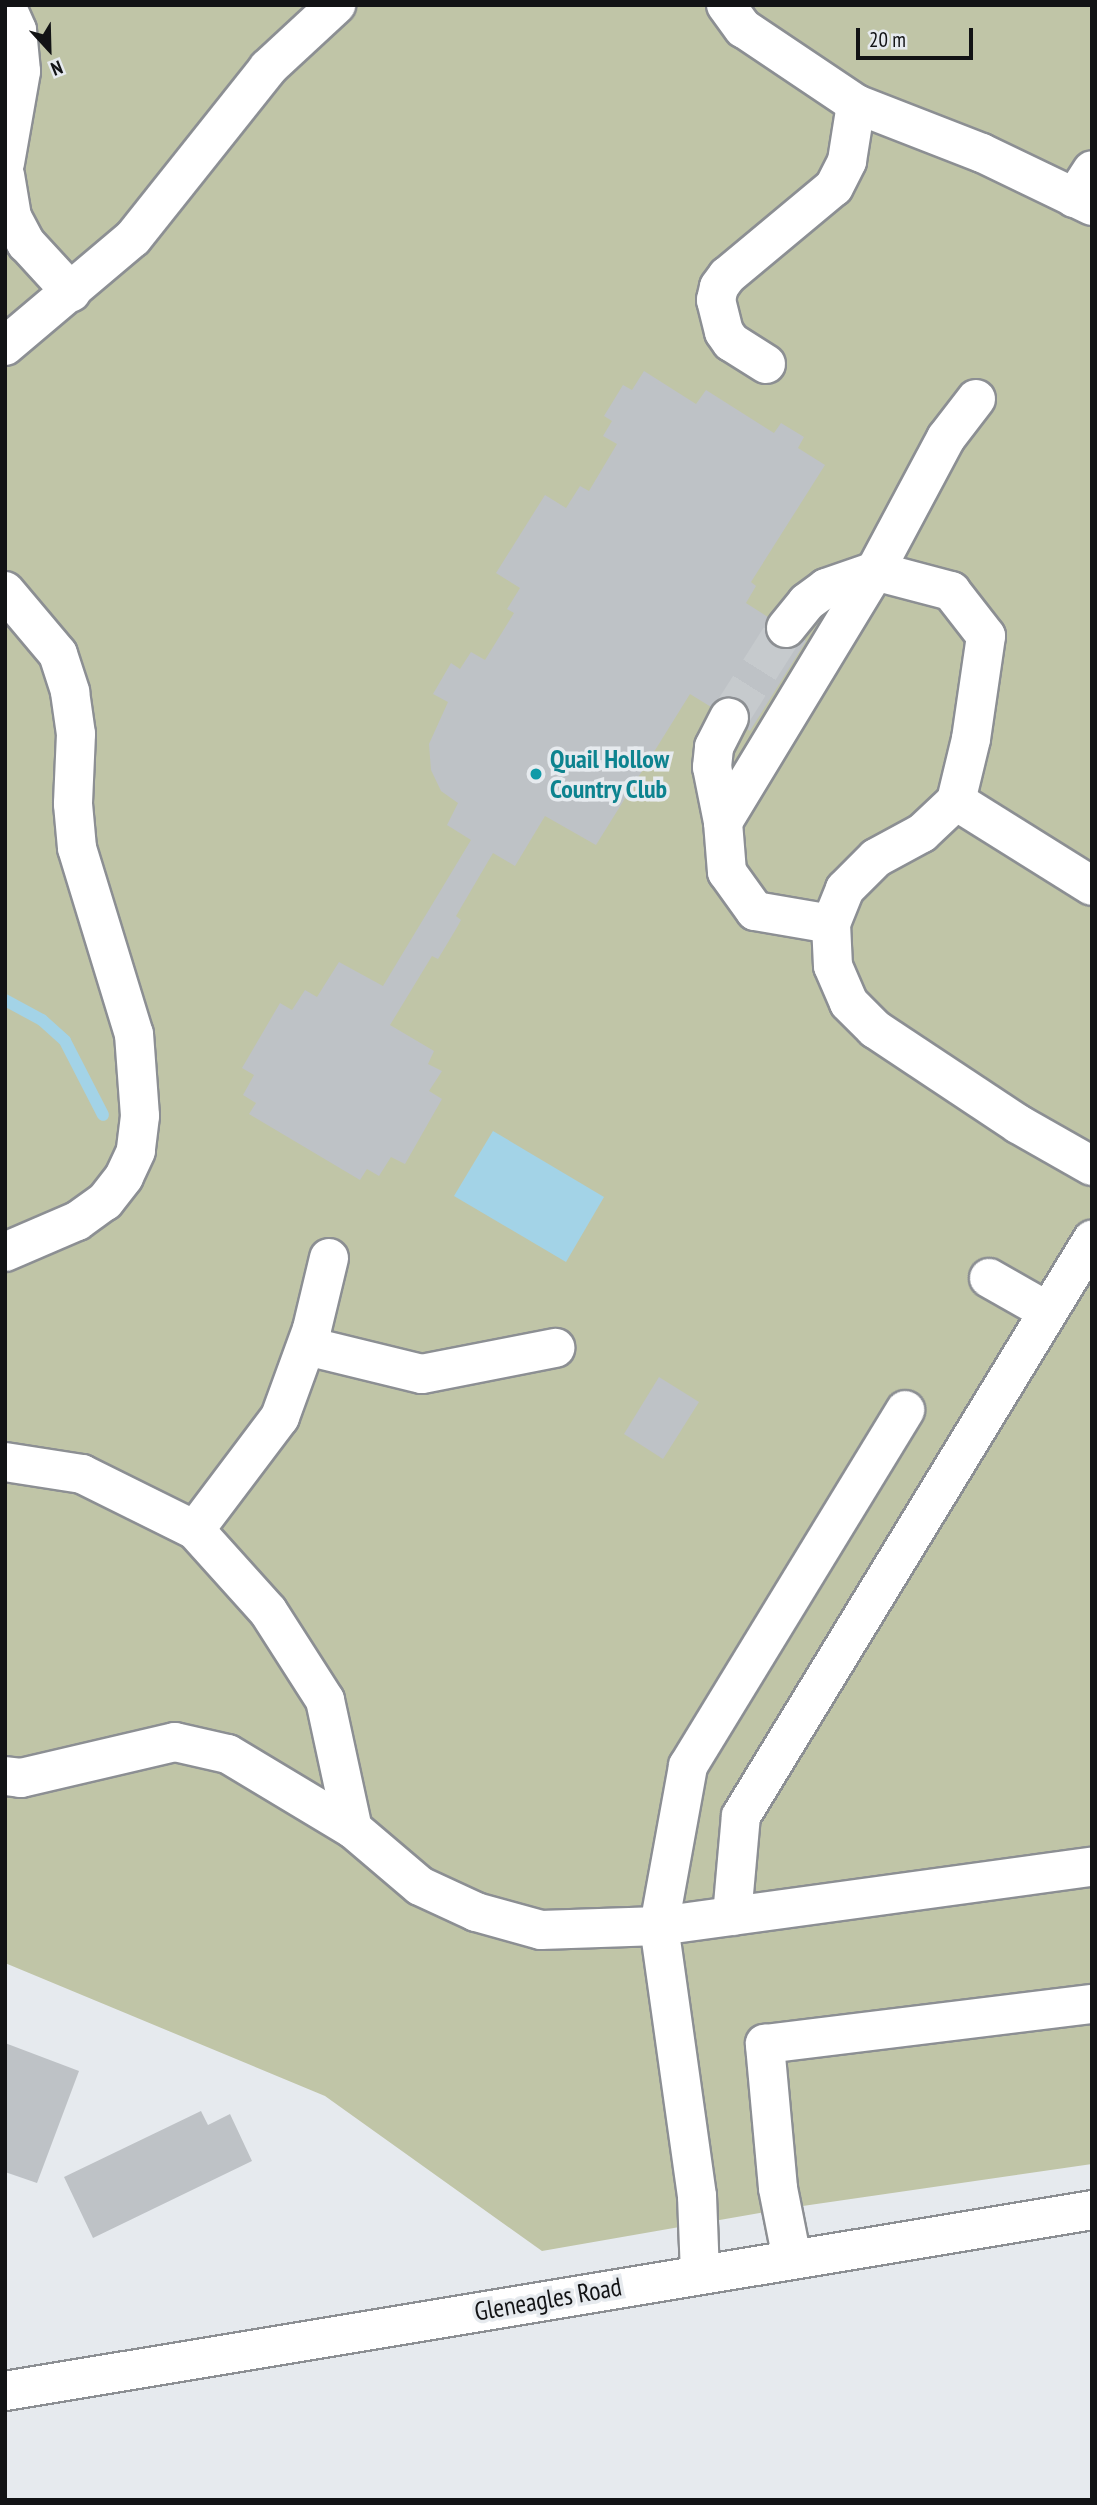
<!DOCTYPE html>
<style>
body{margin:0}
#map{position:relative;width:1097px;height:2505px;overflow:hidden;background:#e6eaee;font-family:"PT Sans Narrow",sans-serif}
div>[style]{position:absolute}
.green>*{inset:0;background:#c0c5a7}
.water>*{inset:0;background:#a3d3e7}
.stream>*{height:12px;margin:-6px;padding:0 6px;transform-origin:6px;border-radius:6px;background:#a3d3e7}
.building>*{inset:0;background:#bec2c6}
.minor-tunnel>*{height:38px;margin-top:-19px;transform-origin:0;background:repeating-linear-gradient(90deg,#c6cacd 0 38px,transparent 0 57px)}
.roads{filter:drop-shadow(2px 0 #8c8f93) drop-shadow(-2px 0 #8c8f93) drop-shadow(0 2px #8c8f93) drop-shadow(0 -2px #8c8f93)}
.minor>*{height:38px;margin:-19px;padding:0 19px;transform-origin:19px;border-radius:19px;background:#fff}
.dots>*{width:19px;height:19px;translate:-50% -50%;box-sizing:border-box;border:4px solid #e6eaee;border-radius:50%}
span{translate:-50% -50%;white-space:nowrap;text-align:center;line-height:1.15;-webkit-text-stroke:7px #e6eaee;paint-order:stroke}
.culture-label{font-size:26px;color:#0d838f;font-weight:700}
.left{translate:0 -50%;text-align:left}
.street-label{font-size:26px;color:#121315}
.frame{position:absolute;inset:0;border:7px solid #121315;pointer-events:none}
.north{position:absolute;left:14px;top:14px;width:70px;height:70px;-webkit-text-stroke:5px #e6eaee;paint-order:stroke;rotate:158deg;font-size:19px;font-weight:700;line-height:28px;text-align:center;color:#121315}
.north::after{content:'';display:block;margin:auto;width:24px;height:32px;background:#121315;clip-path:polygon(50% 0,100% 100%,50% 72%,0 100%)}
.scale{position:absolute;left:856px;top:28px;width:117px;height:32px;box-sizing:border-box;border:4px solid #121315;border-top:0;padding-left:9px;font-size:21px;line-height:24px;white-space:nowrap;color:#121315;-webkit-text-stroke:5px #e6eaee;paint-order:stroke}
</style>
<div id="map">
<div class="green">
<i style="clip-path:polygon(5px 5px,1092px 5px,1092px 2164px,782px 2209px,542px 2251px,325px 2096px,5px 1963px)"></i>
</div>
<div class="water">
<i style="clip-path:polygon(493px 1131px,604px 1197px,566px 1262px,454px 1196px)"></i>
</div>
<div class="stream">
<i style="left:5px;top:1000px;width:42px;rotate:28.4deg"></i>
<i style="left:42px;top:1020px;width:31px;rotate:42deg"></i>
<i style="left:65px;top:1041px;width:83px;rotate:62.8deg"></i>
</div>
<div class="building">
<i style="clip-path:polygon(644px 371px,696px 404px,706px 390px,774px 433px,781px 423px,804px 437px,798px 448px,825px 465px,751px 582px,756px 586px,746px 603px,806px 641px,750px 731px,690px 694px,596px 845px,545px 816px,515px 866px,493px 853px,456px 916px,461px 920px,456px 929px,438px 959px,432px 956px,390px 1025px,434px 1051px,428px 1064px,442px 1071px,429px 1091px,442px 1099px,405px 1164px,391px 1157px,379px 1176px,367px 1169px,360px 1180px,249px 1114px,256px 1103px,243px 1095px,254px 1075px,242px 1068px,280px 1003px,292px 1010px,305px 990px,317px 997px,339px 962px,383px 986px,471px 840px,447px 825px,458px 803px,441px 791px,431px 770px,429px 744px,448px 702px,433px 694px,451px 663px,460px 669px,471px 652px,485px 660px,514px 613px,507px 609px,520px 588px,496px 573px,545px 495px,566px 508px,580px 486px,589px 491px,617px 444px,603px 436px,612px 421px,604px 416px,623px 385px,632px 390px)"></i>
<i style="clip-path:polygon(659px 1377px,699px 1402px,663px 1459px,624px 1434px)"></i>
<i style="clip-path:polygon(5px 2043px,79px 2071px,37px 2183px,5px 2172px)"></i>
<i style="clip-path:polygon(201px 2111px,208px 2125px,230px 2114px,252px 2161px,93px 2238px,64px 2177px)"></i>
</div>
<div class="minor-tunnel">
<i style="left:729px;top:718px;width:107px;rotate:-57.7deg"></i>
</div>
<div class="roads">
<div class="minor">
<i style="left:726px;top:5px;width:29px;rotate:54deg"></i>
<i style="left:743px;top:28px;width:136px;rotate:33.9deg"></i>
<i style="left:856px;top:104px;width:135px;rotate:21.3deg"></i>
<i style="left:982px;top:153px;width:122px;rotate:25.7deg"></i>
<i style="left:5px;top:163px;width:93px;rotate:-80.1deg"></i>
<i style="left:21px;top:71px;width:41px;rotate:-95.6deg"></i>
<i style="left:17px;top:30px;width:27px;rotate:-114deg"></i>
<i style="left:5px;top:175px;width:43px;rotate:80.5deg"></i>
<i style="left:12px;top:217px;width:30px;rotate:62deg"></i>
<i style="left:26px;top:243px;width:67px;rotate:47.4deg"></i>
<i style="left:1074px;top:198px;width:33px;rotate:-57deg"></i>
<i style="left:5px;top:346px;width:167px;rotate:-40.2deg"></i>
<i style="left:133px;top:238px;width:217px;rotate:-51.5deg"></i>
<i style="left:268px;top:68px;width:93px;rotate:-42.8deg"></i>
<i style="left:766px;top:364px;width:41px;rotate:-147.8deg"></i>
<i style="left:731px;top:342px;width:12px;rotate:-125deg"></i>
<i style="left:724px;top:332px;width:33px;rotate:-104deg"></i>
<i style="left:716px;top:300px;width:13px;rotate:-77deg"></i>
<i style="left:719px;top:287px;width:14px;rotate:-54deg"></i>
<i style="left:727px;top:276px;width:139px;rotate:-39.8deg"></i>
<i style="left:834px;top:187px;width:29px;rotate:-63deg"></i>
<i style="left:847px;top:161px;width:58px;rotate:-81deg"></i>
<i style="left:976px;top:399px;width:49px;rotate:127.6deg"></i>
<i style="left:946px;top:438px;width:151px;rotate:118.1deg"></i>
<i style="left:875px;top:571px;width:79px;rotate:14.7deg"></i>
<i style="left:951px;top:591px;width:57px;rotate:52.1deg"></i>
<i style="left:986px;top:636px;width:104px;rotate:98.3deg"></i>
<i style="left:971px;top:739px;width:64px;rotate:103.6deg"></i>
<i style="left:956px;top:801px;width:47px;rotate:136.7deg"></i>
<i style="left:922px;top:833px;width:52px;rotate:151.5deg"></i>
<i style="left:876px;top:858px;width:44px;rotate:135deg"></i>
<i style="left:845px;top:889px;width:38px;rotate:112deg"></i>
<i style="left:831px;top:924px;width:42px;rotate:87.3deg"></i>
<i style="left:833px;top:966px;width:40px;rotate:66.6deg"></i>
<i style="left:849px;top:1003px;width:37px;rotate:45deg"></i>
<i style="left:875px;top:1029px;width:172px;rotate:33.6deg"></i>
<i style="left:1018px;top:1124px;width:85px;rotate:29.6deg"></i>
<i style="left:5px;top:591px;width:82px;rotate:49.9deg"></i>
<i style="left:58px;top:654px;width:40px;rotate:72deg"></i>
<i style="left:70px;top:692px;width:42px;rotate:81.9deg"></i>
<i style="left:76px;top:734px;width:70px;rotate:92.5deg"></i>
<i style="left:73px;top:804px;width:44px;rotate:84.8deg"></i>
<i style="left:77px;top:848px;width:195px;rotate:73deg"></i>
<i style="left:134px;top:1034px;width:82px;rotate:85.8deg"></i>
<i style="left:140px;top:1116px;width:35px;rotate:97deg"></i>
<i style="left:136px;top:1151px;width:29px;rotate:115deg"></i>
<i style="left:124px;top:1177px;width:31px;rotate:128deg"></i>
<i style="left:105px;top:1201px;width:34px;rotate:144deg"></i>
<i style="left:77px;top:1221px;width:78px;rotate:156.7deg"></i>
<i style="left:786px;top:628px;width:33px;rotate:-51deg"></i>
<i style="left:807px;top:602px;width:24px;rotate:-36deg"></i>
<i style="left:826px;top:588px;width:52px;rotate:-19.1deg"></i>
<i style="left:956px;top:801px;width:160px;rotate:32deg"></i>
<i style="left:723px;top:822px;width:56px;rotate:-101.3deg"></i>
<i style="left:712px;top:767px;width:20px;rotate:-84deg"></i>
<i style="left:714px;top:747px;width:33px;rotate:-63deg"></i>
<i style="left:831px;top:924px;width:77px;rotate:-170.3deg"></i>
<i style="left:755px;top:911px;width:48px;rotate:-125.7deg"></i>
<i style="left:727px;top:872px;width:50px;rotate:-94.6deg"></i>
<i style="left:723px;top:822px;width:293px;rotate:-58.8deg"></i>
<i style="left:329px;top:1258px;width:73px;rotate:103.5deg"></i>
<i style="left:312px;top:1329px;width:94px;rotate:110deg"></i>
<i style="left:280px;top:1417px;width:141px;rotate:127deg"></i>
<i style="left:195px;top:1530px;width:109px;rotate:48deg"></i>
<i style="left:268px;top:1611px;width:106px;rotate:57.4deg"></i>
<i style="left:325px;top:1700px;width:132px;rotate:77.8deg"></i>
<i style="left:353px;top:1829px;width:88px;rotate:40.4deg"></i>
<i style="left:420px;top:1886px;width:62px;rotate:24.9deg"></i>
<i style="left:476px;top:1912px;width:67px;rotate:15.5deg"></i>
<i style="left:541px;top:1930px;width:118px;rotate:-1.9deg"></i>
<i style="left:659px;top:1926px;width:437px;rotate:-7.8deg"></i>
<i style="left:989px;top:1278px;width:67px;rotate:29.6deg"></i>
<i style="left:307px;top:1346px;width:118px;rotate:13.7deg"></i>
<i style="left:422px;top:1374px;width:136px;rotate:-11.1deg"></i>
<i style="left:5px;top:1462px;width:78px;rotate:8.9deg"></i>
<i style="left:82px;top:1474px;width:126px;rotate:26.4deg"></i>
<i style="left:5px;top:1776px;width:16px;rotate:7deg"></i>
<i style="left:21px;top:1778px;width:158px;rotate:-13.2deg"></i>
<i style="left:175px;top:1742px;width:54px;rotate:12.8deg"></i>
<i style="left:228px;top:1754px;width:146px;rotate:31deg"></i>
<i style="left:732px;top:1916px;width:100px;rotate:-84.9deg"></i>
<i style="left:741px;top:1816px;width:675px;rotate:-58.64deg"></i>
<i style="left:792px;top:2259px;width:72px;rotate:-101.2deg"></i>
<i style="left:778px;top:2188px;width:145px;rotate:-95.2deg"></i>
<i style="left:765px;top:2044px;width:329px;rotate:-7deg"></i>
<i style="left:700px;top:2274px;width:78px;rotate:-92.2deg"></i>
<i style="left:697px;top:2196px;width:273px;rotate:-98deg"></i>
<i style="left:659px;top:1926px;width:163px;rotate:-79.7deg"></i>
<i style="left:688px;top:1766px;width:417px;rotate:-58.6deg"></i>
<i style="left:5px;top:2391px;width:1102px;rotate:-9.45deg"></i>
</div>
</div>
<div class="dots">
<i style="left:536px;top:774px;background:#0f9aa8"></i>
</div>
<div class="culture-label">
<span class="left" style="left:550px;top:774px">Quail Hollow<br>Country Club</span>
</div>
<div class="street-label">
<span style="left:548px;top:2299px;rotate:-10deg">Gleneagles Road</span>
</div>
<div class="frame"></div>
<div class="north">N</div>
<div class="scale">20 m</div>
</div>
